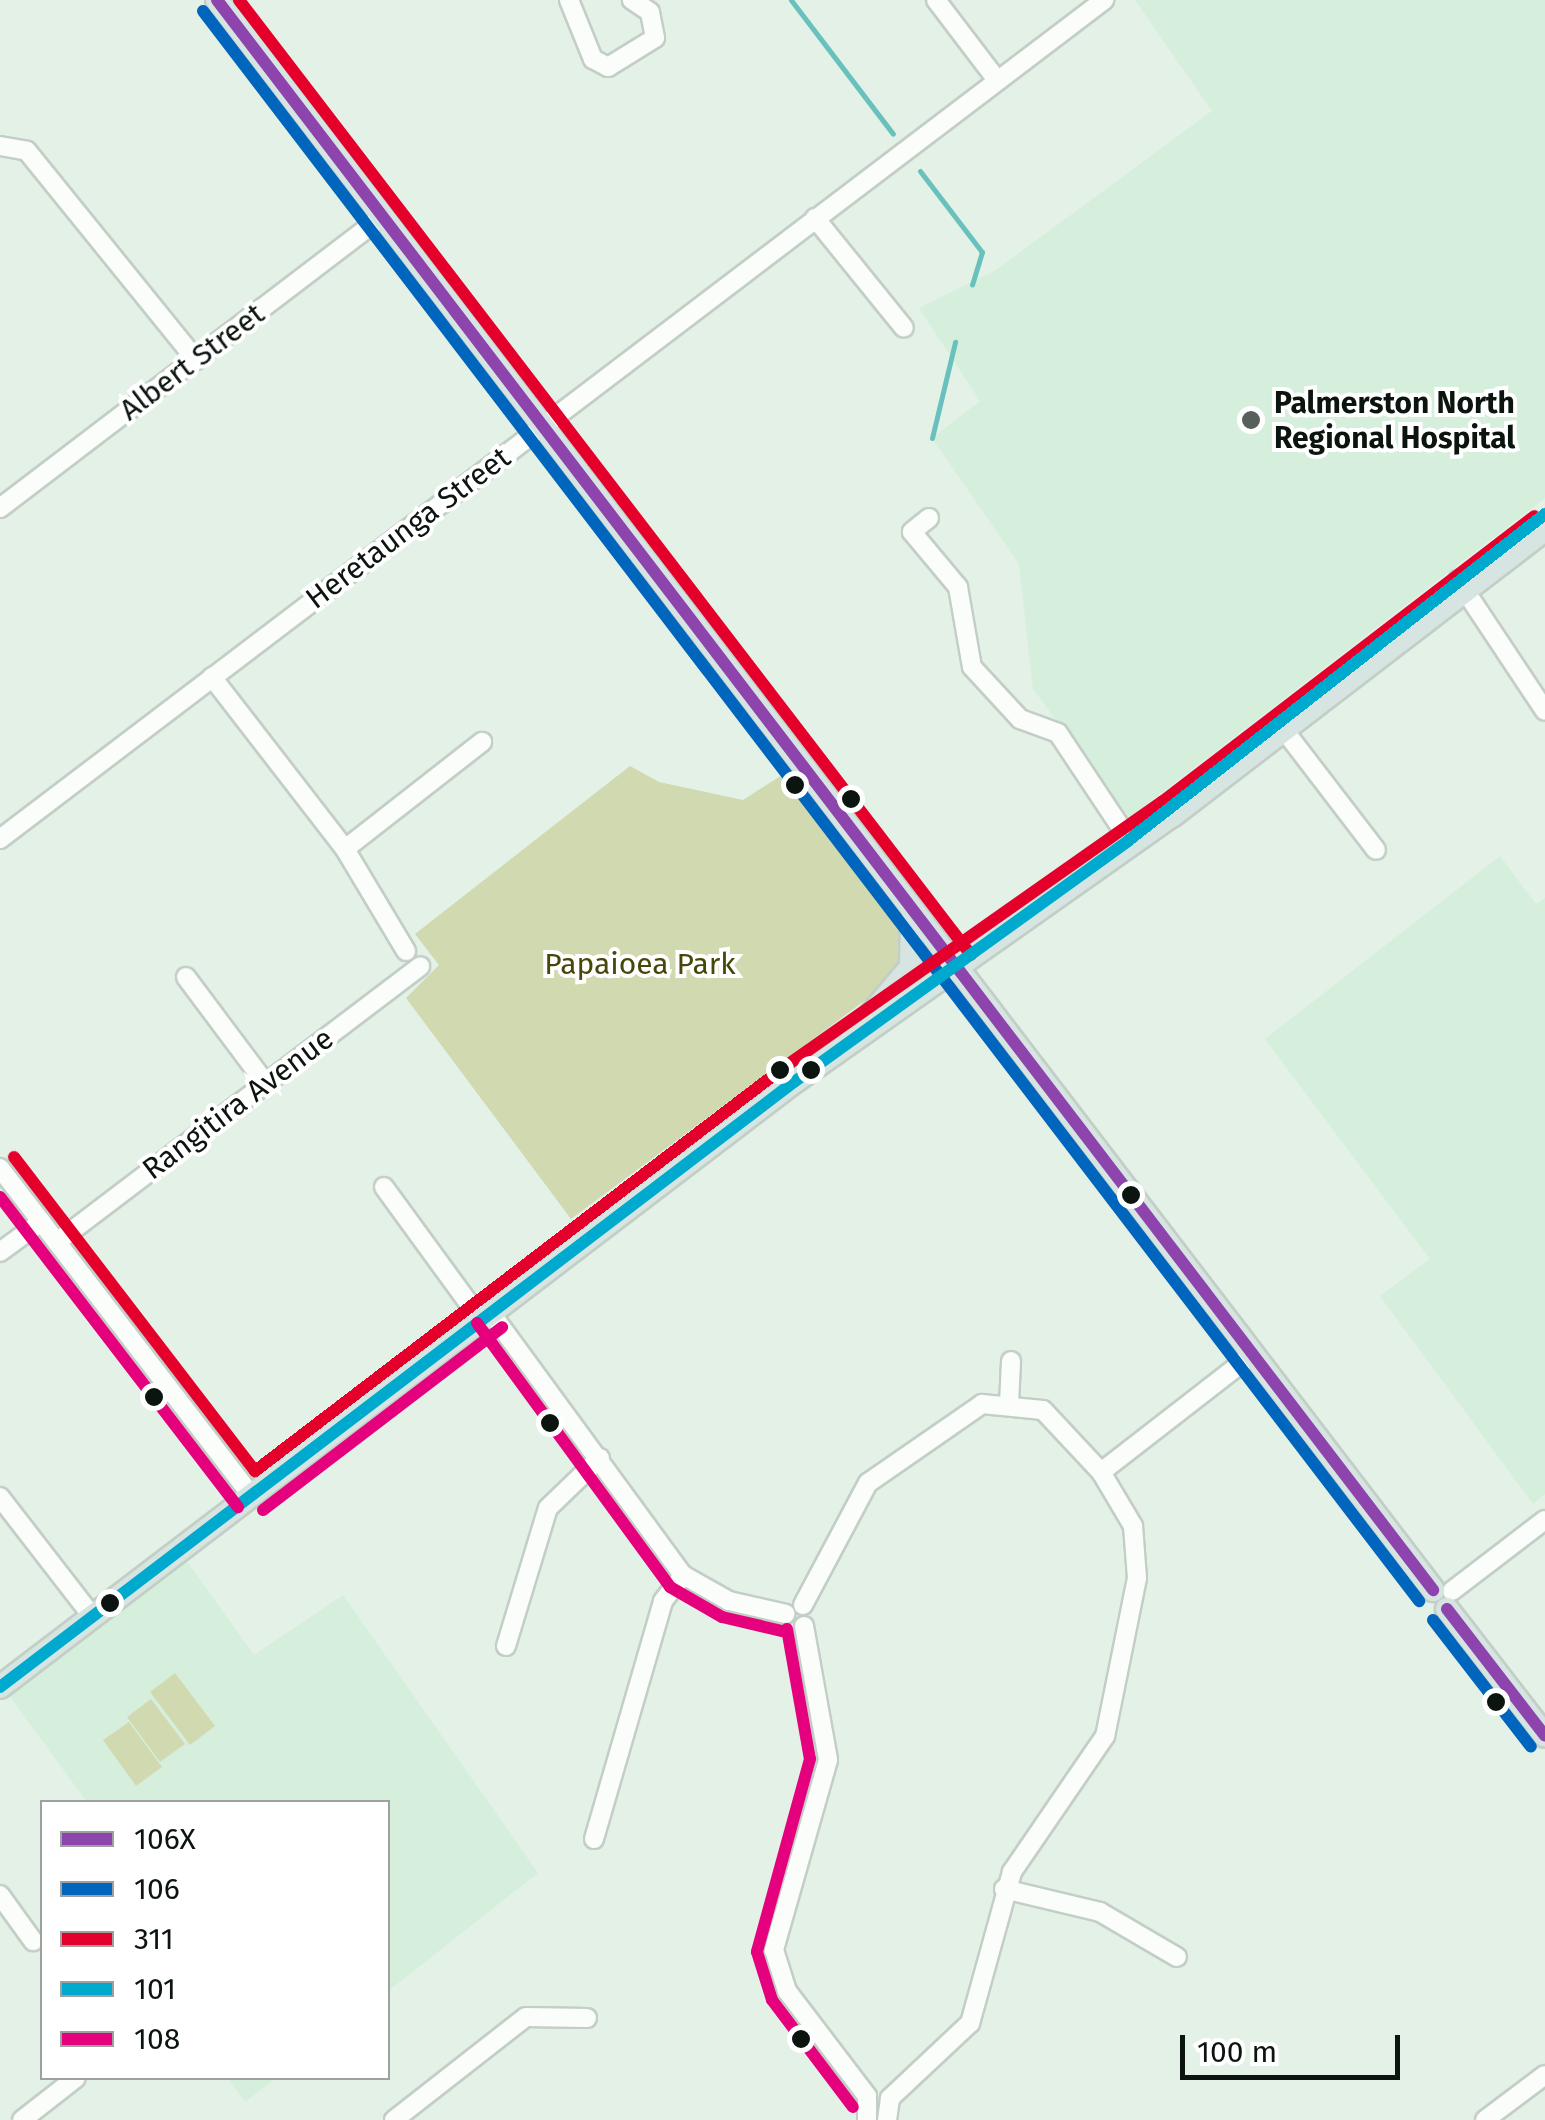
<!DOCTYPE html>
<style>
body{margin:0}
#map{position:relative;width:1545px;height:2120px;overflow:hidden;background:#e3f1e6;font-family:"Fira Sans",sans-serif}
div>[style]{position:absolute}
.built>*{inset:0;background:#d6efdc}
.green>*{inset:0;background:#d1d9b1}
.stream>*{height:5px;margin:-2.5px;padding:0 2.5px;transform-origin:2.5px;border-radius:2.5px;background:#69c1be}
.roads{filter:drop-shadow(2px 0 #c3cec6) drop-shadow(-2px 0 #c3cec6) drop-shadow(0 2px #c3cec6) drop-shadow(0 -2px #c3cec6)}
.minor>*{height:18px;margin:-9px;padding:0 9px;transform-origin:9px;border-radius:9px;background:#fbfdfb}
.major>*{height:22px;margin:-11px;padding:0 11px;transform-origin:11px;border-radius:11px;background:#d6e5e1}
.bus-1>*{height:12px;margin:-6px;padding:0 6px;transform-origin:6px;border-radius:6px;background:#8e44ad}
.bus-2>*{height:12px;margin:-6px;padding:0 6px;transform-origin:6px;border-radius:6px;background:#0065bd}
.bus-3>*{height:12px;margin:-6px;padding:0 6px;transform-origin:6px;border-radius:6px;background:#e4002b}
.bus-4>*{height:12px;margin:-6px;padding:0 6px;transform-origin:6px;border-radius:6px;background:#00a9ce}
.bus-5>*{height:12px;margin:-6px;padding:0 6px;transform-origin:6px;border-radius:6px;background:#e5007d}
.dots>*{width:28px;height:28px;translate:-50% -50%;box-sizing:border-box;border:5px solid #fff;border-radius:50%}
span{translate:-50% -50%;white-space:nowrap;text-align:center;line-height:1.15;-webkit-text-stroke:8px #fff;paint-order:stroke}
.street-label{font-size:30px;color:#0b140e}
.poi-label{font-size:30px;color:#0b140e;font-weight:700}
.left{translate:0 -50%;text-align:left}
.park-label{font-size:30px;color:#464708}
.legend{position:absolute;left:40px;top:1800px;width:350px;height:280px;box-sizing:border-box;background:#fff;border:2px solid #9da19f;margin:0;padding:12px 18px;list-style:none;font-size:30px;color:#0b140e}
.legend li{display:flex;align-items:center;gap:20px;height:50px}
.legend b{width:50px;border:2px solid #9da19f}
.scale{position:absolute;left:1180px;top:2035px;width:220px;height:45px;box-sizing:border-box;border:5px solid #0b140e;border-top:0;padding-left:12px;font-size:30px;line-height:35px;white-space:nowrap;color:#0b140e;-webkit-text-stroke:8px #fff;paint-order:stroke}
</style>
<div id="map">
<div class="built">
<i style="clip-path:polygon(1135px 0,1545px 0,1545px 498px,1129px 818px,1033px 689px,1019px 564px,932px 438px,980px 401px,919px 308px,996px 270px,1212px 111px)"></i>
<i style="clip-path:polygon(1500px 856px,1536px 904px,1545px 898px,1545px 1494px,1533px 1504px,1380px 1296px,1430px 1259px,1265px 1039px)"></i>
<i style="clip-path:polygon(186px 1560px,254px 1655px,343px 1595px,538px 1873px,388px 1991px,388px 1802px,87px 1802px,8px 1694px)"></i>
<i style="clip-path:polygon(228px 2078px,276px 2078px,245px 2102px)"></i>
</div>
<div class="green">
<i style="clip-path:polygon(630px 766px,659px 782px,743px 800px,790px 770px,930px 952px,571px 1219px,406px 998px,439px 965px,415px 934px)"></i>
<i style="clip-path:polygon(175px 1673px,215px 1726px,190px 1745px,150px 1692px)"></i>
<i style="clip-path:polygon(151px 1699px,185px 1744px,160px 1762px,127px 1717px)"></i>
<i style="clip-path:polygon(129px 1722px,162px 1767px,136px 1786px,103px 1740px)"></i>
</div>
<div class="stream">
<i style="left:791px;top:0;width:168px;rotate:52.7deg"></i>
<i style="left:920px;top:171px;width:102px;rotate:52.6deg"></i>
<i style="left:982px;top:252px;width:34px;rotate:107deg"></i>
<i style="left:932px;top:438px;width:99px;rotate:-76.5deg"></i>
</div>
<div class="roads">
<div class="minor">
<i style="left:569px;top:0;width:64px;rotate:67.9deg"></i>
<i style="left:593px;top:59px;width:17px;rotate:28deg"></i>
<i style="left:608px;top:67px;width:55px;rotate:-31.7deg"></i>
<i style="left:655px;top:38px;width:26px;rotate:-101deg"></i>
<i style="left:650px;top:12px;width:22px;rotate:-146deg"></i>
<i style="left:936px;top:0;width:101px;rotate:52.7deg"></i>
<i style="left:0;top:146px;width:27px;rotate:10deg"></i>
<i style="left:27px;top:151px;width:269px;rotate:51deg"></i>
<i style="left:815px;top:218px;width:141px;rotate:51deg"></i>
<i style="left:0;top:508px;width:482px;rotate:-37.3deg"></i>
<i style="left:929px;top:518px;width:22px;rotate:141deg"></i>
<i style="left:912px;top:532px;width:72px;rotate:50.1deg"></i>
<i style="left:958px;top:587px;width:81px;rotate:80.1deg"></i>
<i style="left:972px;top:667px;width:71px;rotate:47.3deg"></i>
<i style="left:1020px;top:719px;width:40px;rotate:20.2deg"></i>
<i style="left:1058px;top:733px;width:128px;rotate:56.4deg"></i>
<i style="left:1458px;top:580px;width:157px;rotate:56.4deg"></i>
<i style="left:212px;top:677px;width:217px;rotate:52.3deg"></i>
<i style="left:345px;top:849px;width:119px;rotate:59.1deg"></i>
<i style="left:1284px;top:730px;width:151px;rotate:52.5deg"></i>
<i style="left:0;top:839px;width:1387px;rotate:-37.23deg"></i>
<i style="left:345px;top:849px;width:174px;rotate:-38deg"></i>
<i style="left:186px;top:977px;width:134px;rotate:53.2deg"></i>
<i style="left:0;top:1168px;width:414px;rotate:52.5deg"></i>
<i style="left:384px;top:1187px;width:165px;rotate:53.9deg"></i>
<i style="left:57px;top:1242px;width:456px;rotate:-37.2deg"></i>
<i style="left:0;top:1252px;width:51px;rotate:-36.2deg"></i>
<i style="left:491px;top:1313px;width:325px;rotate:53.8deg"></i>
<i style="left:683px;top:1575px;width:53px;rotate:29.5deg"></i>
<i style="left:729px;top:1601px;width:58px;rotate:12.8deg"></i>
<i style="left:1009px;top:1404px;width:43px;rotate:-87.3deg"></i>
<i style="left:1101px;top:1472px;width:192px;rotate:-37.8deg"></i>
<i style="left:0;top:1497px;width:150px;rotate:52.3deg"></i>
<i style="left:1452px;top:1591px;width:117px;rotate:-37.4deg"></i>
<i style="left:803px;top:1605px;width:138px;rotate:-62deg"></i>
<i style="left:868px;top:1483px;width:139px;rotate:-34.7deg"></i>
<i style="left:982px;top:1404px;width:61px;rotate:5.6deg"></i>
<i style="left:1043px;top:1410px;width:85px;rotate:46.9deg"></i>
<i style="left:1101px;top:1472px;width:63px;rotate:59.3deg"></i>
<i style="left:1133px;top:1526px;width:52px;rotate:85.6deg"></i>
<i style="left:1137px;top:1578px;width:161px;rotate:101.4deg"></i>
<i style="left:1105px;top:1736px;width:165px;rotate:124.4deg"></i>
<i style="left:1012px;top:1872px;width:157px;rotate:105.5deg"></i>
<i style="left:970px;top:2023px;width:110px;rotate:136.8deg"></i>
<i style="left:804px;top:1626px;width:136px;rotate:79.8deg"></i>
<i style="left:828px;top:1760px;width:198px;rotate:105.9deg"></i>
<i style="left:774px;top:1950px;width:43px;rotate:72.4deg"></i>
<i style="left:787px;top:1991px;width:132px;rotate:52.7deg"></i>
<i style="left:506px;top:1646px;width:144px;rotate:-73.1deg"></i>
<i style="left:548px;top:1508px;width:72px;rotate:-43.9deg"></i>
<i style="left:594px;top:1839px;width:248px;rotate:-73.8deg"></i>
<i style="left:663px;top:1601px;width:33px;rotate:-52deg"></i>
<i style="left:1004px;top:1889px;width:99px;rotate:13.5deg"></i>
<i style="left:1100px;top:1912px;width:89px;rotate:30.3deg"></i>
<i style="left:0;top:1895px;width:57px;rotate:54.3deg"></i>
<i style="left:867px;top:2096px;width:24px;rotate:90deg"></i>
<i style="left:22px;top:2120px;width:68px;rotate:-37.9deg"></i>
<i style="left:394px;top:2120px;width:167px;rotate:-38deg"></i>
<i style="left:526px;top:2017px;width:61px;rotate:0.9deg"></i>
<i style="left:887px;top:2120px;width:22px;rotate:-82deg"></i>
<i style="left:1485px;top:2120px;width:75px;rotate:-36.9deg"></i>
</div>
<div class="major">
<i style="left:217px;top:0;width:2002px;rotate:52.59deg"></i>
<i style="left:851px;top:1038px;width:93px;rotate:-49.8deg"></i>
<i style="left:911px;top:967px;width:47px;rotate:-88.8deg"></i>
<i style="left:1447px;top:1609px;width:160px;rotate:52.3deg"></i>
<i style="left:0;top:1687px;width:998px;rotate:-37.31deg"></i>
<i style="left:794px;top:1082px;width:464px;rotate:-35.2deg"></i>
<i style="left:1173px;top:815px;width:469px;rotate:-37.5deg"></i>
</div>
</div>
<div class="bus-1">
<i style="left:217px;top:0;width:2002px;rotate:52.59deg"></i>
<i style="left:1447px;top:1609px;width:160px;rotate:52.3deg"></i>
</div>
<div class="bus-2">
<i style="left:203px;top:11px;width:2002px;rotate:52.59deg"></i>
<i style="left:1433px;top:1620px;width:160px;rotate:52.3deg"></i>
</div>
<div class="bus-3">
<i style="left:239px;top:0;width:1203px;rotate:52.53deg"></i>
<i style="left:14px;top:1157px;width:396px;rotate:52.5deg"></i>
<i style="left:255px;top:1471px;width:664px;rotate:-37.35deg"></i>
<i style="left:783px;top:1068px;width:464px;rotate:-35.1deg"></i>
<i style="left:1163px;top:801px;width:468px;rotate:-37.5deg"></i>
</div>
<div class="bus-4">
<i style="left:0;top:1687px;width:998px;rotate:-37.31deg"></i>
<i style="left:794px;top:1082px;width:413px;rotate:-35.8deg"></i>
<i style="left:1129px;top:840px;width:529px;rotate:-38.08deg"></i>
</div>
<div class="bus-5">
<i style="left:0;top:1197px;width:391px;rotate:52.5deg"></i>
<i style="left:477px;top:1323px;width:327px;rotate:53.8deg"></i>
<i style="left:670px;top:1587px;width:60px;rotate:30deg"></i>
<i style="left:722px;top:1617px;width:62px;rotate:13.1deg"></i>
<i style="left:263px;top:1510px;width:301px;rotate:-37.4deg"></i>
<i style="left:787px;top:1629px;width:132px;rotate:80deg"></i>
<i style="left:810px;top:1759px;width:200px;rotate:105.4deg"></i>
<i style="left:757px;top:1952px;width:50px;rotate:72.6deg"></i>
<i style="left:772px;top:2000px;width:134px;rotate:52.9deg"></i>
</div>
<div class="dots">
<i style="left:1251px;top:420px;background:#57615a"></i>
<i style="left:795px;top:785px;background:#0b140e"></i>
<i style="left:851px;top:799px;background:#0b140e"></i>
<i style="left:780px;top:1070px;background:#0b140e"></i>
<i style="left:811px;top:1070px;background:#0b140e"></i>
<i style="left:1131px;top:1195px;background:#0b140e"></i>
<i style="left:154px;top:1397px;background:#0b140e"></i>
<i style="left:550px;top:1423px;background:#0b140e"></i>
<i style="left:110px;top:1603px;background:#0b140e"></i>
<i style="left:1496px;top:1702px;background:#0b140e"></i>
<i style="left:801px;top:2039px;background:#0b140e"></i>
</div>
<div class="street-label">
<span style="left:192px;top:362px;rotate:-37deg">Albert Street</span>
<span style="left:408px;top:528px;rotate:-37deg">Heretaunga Street</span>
<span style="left:238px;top:1104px;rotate:-37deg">Rangitira Avenue</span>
</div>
<div class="poi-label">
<span class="left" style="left:1274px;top:420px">Palmerston North<br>Regional Hospital</span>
</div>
<div class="park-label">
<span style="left:640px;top:964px">Papaioea Park</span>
</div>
<ul class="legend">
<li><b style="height:12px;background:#8e44ad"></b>106X</li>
<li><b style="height:12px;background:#0065bd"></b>106</li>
<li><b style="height:12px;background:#e4002b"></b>311</li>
<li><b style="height:12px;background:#00a9ce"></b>101</li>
<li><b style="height:12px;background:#e5007d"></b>108</li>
</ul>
<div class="scale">100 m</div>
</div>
